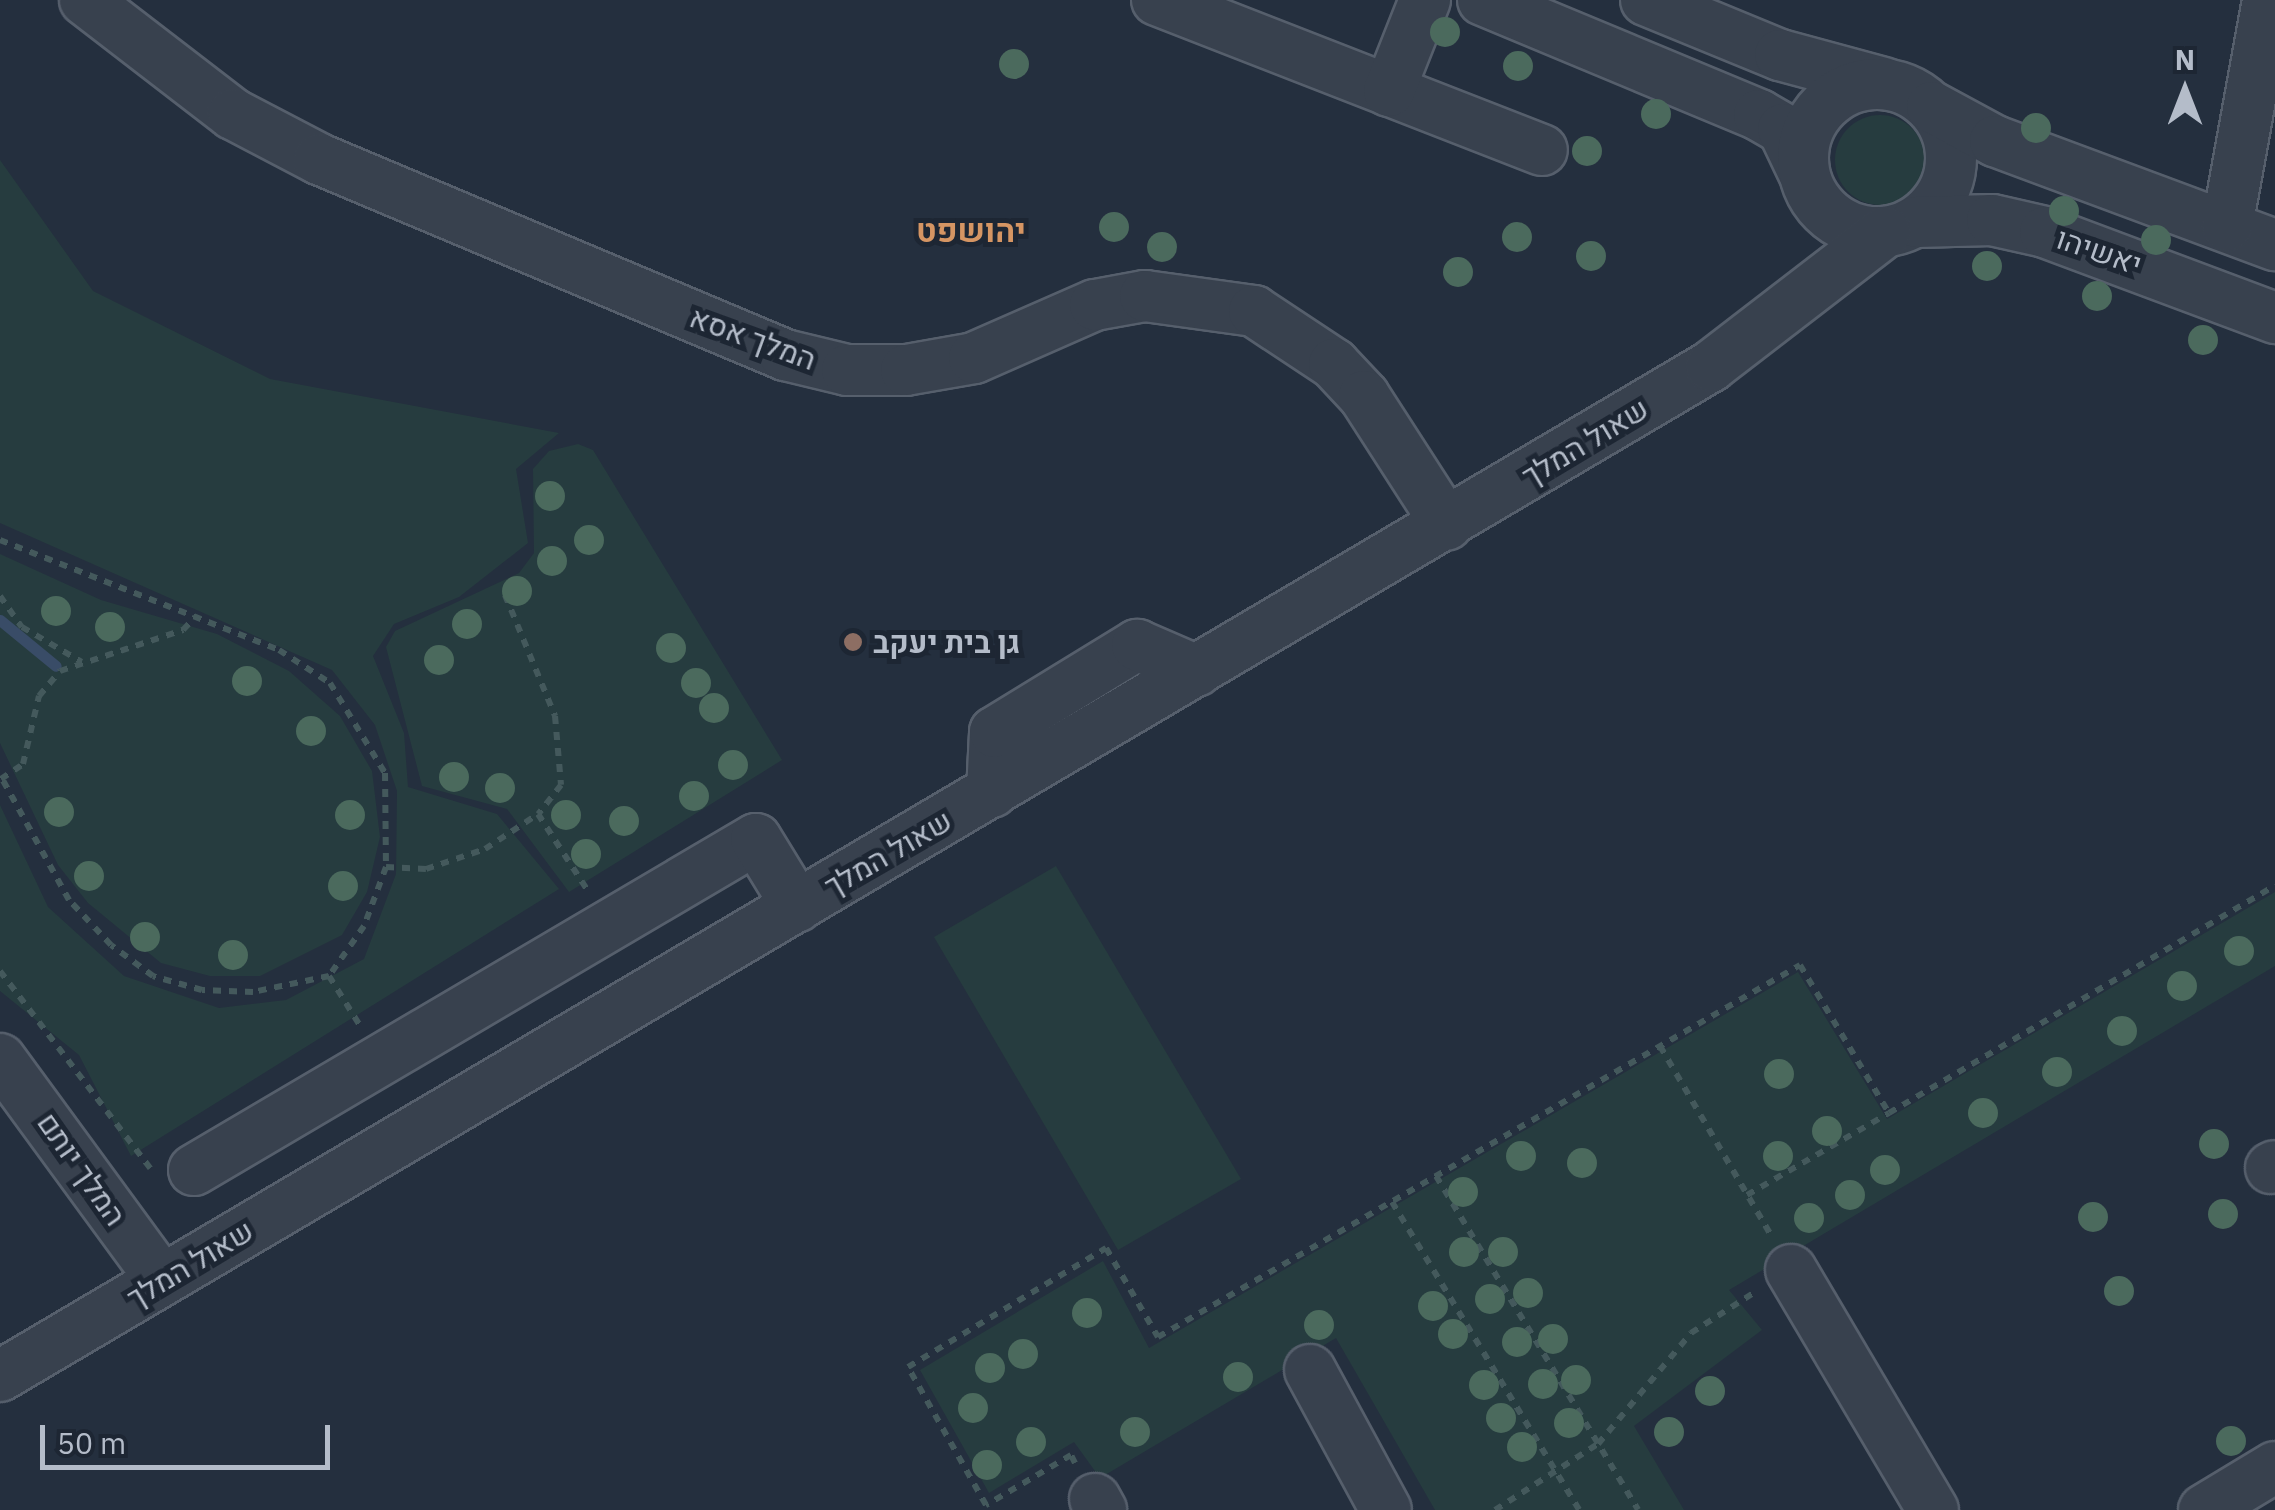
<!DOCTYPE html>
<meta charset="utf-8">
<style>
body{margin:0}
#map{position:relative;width:2275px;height:1510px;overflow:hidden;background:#242f3e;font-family:"IBM Plex Sans",Heebo,sans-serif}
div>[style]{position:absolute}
.green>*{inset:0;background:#263c3f}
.round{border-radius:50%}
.stream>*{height:11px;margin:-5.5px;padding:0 5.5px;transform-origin:5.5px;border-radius:5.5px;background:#394c67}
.path>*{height:6px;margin-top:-3px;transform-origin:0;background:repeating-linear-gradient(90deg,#44595c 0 8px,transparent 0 16px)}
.roads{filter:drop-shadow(2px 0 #565f6c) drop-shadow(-2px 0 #565f6c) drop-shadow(0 2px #565f6c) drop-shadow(0 -2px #565f6c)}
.minor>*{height:50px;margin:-25px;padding:0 25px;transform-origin:25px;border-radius:25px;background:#38414e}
.minor>.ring{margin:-25px;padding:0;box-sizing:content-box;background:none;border:50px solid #38414e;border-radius:50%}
.trees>*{width:30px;height:30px;margin:-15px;border-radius:50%;background:#4b6a5d}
.dots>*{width:28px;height:28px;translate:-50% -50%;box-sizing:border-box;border:5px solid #1d2633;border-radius:50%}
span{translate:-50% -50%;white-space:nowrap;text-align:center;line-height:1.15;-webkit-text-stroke:10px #1d2633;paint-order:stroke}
.street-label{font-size:30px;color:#b4bcc9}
.poi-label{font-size:30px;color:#b4bcc9;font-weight:700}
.left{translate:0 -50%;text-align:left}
.neighbourhood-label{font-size:32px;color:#d59563;font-weight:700}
.north{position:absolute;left:2135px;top:40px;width:100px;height:100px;-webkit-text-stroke:8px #1d2633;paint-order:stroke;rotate:0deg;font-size:28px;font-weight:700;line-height:40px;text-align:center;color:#b4bcc9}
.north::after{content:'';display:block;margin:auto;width:35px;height:45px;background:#b4bcc9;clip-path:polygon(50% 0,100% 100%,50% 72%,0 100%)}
.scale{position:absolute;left:40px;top:1425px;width:290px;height:45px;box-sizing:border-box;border:5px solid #b4bcc9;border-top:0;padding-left:12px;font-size:30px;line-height:35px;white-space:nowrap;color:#b4bcc9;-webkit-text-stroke:8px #1d2633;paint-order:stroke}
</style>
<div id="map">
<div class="green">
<i class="round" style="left:1835px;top:115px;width:90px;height:90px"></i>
<i style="clip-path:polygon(0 160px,93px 291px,270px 379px,559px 433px,516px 469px,528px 543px,459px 597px,394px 624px,373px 656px,404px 733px,408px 787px,497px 814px,559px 889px,131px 1156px,79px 1055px,0 991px,0 805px,48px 907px,124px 976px,219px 1008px,286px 1000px,364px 959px,396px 874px,397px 791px,375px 725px,332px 670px,0 523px)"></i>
<i style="clip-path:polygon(578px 444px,593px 450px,782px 760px,569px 892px,507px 809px,422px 786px,386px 647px,395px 631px,519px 573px,534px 553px,533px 469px,549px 451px)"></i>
<i style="clip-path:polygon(0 554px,101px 600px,217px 634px,289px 671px,340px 716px,372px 771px,380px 837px,367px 892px,342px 935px,260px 976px,210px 976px,161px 963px,88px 903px,58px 865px,0 743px)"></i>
<i style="clip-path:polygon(1056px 866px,1241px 1179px,1118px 1250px,934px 937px)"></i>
<i style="clip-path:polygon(2275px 892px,2275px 966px,1729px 1290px,1762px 1330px,1634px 1426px,1684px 1510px,1435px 1510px,1336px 1338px,1100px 1478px,1074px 1442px,989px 1493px,920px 1370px,1103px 1261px,1149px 1348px,1798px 972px,1887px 1119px)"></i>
</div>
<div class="stream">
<i style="left:0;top:620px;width:72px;rotate:39.4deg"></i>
</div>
<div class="path">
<i style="left:0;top:540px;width:300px;rotate:21.5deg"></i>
<i style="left:279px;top:650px;width:61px;rotate:32.9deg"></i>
<i style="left:330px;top:683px;width:105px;rotate:58.6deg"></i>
<i style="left:385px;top:773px;width:94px;rotate:89.4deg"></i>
<i style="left:386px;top:867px;width:63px;rotate:110.4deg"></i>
<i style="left:364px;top:926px;width:61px;rotate:125deg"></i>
<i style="left:329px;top:976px;width:78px;rotate:168.1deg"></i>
<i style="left:253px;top:992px;width:51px;rotate:-177.8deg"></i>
<i style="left:202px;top:990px;width:51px;rotate:-164.1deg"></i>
<i style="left:153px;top:976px;width:52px;rotate:-143.6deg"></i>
<i style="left:111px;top:945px;width:62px;rotate:-133deg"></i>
<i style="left:69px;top:900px;width:143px;rotate:-118.9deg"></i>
<i style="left:505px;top:595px;width:131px;rotate:67.5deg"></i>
<i style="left:555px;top:716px;width:69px;rotate:85deg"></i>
<i style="left:561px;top:785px;width:37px;rotate:128deg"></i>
<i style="left:538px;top:814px;width:92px;rotate:57deg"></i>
<i style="left:0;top:596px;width:38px;rotate:55deg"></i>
<i style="left:22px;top:627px;width:69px;rotate:30.3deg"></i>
<i style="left:1px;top:779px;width:27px;rotate:-34deg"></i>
<i style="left:23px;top:764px;width:70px;rotate:-76.8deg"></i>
<i style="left:39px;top:696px;width:33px;rotate:-50deg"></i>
<i style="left:60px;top:671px;width:130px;rotate:-18.4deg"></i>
<i style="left:183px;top:630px;width:18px;rotate:-47deg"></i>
<i style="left:386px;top:867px;width:40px;rotate:2.9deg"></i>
<i style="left:426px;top:869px;width:62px;rotate:-18.7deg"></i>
<i style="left:485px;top:849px;width:64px;rotate:-33.4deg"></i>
<i style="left:0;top:971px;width:248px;rotate:52.7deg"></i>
<i style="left:329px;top:976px;width:57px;rotate:58deg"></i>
<i style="left:1660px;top:1046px;width:219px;rotate:59.6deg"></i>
<i style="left:1436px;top:1176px;width:390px;rotate:58.8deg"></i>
<i style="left:1747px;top:1195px;width:164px;rotate:-30deg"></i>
<i style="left:1392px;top:1202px;width:360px;rotate:58.7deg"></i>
<i style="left:1075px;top:1463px;width:9px;rotate:-117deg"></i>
<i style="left:1071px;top:1455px;width:99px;rotate:149.5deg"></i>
<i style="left:986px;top:1505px;width:159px;rotate:-119.5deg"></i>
<i style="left:908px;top:1367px;width:231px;rotate:-31deg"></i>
<i style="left:1106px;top:1248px;width:103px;rotate:59.7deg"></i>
<i style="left:1158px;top:1337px;width:742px;rotate:-30.09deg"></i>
<i style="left:1800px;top:965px;width:173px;rotate:59deg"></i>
<i style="left:1889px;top:1113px;width:448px;rotate:-30.5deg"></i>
<i style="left:1495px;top:1510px;width:122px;rotate:-32.7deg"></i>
<i style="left:1598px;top:1444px;width:145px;rotate:-50deg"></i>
<i style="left:1691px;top:1333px;width:76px;rotate:-32.6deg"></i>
</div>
<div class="roads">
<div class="minor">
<i style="left:85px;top:0;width:187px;rotate:37.6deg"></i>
<i style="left:233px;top:114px;width:97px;rotate:27.6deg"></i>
<i style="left:319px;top:159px;width:506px;rotate:22.81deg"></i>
<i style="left:785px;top:355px;width:64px;rotate:13.6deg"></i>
<i style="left:847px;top:370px;width:59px"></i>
<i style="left:906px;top:370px;width:69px;rotate:-10deg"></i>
<i style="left:974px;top:358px;width:132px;rotate:-23.7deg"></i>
<i style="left:1095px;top:305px;width:51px;rotate:-10.2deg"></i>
<i style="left:1145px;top:296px;width:110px;rotate:7.8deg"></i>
<i style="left:1254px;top:311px;width:96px;rotate:33.5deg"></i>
<i style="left:1334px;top:364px;width:44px;rotate:46.8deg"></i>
<i style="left:1364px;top:396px;width:153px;rotate:57.2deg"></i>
<i style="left:1157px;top:0;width:413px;rotate:21.3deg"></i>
<i style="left:1483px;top:0;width:299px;rotate:22.6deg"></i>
<i style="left:1759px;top:115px;width:28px;rotate:30deg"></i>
<i style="left:1783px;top:129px;width:47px;rotate:64.5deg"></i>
<i style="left:1646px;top:0;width:145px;rotate:22.3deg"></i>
<i style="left:1780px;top:55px;width:108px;rotate:15.1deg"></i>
<i class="ring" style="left:1803px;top:84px;width:98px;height:98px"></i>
<i style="left:1389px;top:91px;width:98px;rotate:-68.4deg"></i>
<i style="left:1932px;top:107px;width:72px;rotate:28.4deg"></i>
<i style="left:1995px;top:141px;width:299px;rotate:20.4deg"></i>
<i style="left:1916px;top:222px;width:76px;rotate:-1.5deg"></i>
<i style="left:1992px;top:220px;width:54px;rotate:12.8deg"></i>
<i style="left:2045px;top:232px;width:246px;rotate:20.5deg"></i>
<i style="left:2227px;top:226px;width:230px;rotate:-79.7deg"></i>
<i style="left:992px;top:792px;width:60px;rotate:-87.1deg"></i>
<i style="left:995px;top:732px;width:167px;rotate:-31.5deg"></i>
<i style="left:1137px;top:645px;width:65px;rotate:23.4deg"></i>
<i style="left:0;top:1059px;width:274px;rotate:53.8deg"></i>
<i style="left:2271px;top:1168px;width:4px;rotate:-27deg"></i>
<i style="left:194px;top:1170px;width:652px;rotate:-30.5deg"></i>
<i style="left:756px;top:839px;width:79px;rotate:58.5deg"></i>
<i style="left:1791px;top:1270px;width:279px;rotate:59.4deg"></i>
<i style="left:1310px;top:1370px;width:159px;rotate:61.5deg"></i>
<i style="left:0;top:1376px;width:1987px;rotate:-30.55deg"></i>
<i style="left:1711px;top:366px;width:220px;rotate:-37.6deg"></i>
<i style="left:1095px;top:1499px;width:13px;rotate:61deg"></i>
<i style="left:2204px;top:1510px;width:83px;rotate:-31.2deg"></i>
</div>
</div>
<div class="trees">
<i style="left:1445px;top:32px"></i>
<i style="left:1014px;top:64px"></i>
<i style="left:1518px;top:66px"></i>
<i style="left:1656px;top:114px"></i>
<i style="left:2036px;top:128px"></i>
<i style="left:1587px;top:151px"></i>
<i style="left:2064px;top:211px"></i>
<i style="left:1114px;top:227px"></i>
<i style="left:1517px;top:237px"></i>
<i style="left:2156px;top:240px"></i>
<i style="left:1162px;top:247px"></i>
<i style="left:1591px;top:256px"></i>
<i style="left:1987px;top:266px"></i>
<i style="left:1458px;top:272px"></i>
<i style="left:2097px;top:296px"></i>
<i style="left:2203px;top:340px"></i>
<i style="left:550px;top:496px"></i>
<i style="left:589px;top:540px"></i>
<i style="left:552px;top:561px"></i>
<i style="left:517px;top:591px"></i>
<i style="left:56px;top:611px"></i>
<i style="left:467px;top:624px"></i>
<i style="left:110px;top:627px"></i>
<i style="left:671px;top:648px"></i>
<i style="left:439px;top:660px"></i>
<i style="left:247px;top:681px"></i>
<i style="left:696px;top:683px"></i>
<i style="left:714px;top:708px"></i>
<i style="left:311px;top:731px"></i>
<i style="left:733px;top:765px"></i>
<i style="left:454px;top:777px"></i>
<i style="left:500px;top:788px"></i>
<i style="left:694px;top:796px"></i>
<i style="left:59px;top:812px"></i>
<i style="left:350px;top:815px"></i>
<i style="left:566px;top:815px"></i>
<i style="left:624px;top:821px"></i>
<i style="left:586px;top:854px"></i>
<i style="left:89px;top:876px"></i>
<i style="left:343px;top:886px"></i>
<i style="left:145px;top:937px"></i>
<i style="left:2239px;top:951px"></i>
<i style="left:233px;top:955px"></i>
<i style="left:2182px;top:986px"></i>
<i style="left:2122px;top:1031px"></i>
<i style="left:2057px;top:1072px"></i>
<i style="left:1779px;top:1074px"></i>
<i style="left:1983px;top:1113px"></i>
<i style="left:1827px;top:1131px"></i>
<i style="left:2214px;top:1144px"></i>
<i style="left:1521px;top:1156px"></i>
<i style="left:1778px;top:1156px"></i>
<i style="left:1582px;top:1163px"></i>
<i style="left:1885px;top:1170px"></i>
<i style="left:1463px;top:1192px"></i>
<i style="left:1850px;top:1195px"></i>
<i style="left:2223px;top:1214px"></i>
<i style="left:2093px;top:1217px"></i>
<i style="left:1809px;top:1218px"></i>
<i style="left:1464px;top:1252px"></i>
<i style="left:1503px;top:1252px"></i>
<i style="left:2119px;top:1291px"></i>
<i style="left:1528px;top:1293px"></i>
<i style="left:1490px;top:1299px"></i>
<i style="left:1433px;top:1306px"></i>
<i style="left:1087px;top:1313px"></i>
<i style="left:1319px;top:1325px"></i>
<i style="left:1453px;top:1334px"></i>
<i style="left:1553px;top:1339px"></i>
<i style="left:1517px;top:1342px"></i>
<i style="left:1023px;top:1354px"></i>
<i style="left:990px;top:1368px"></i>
<i style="left:1238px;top:1377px"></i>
<i style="left:1576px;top:1380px"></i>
<i style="left:1543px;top:1384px"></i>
<i style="left:1484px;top:1385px"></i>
<i style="left:1710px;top:1391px"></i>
<i style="left:973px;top:1408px"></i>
<i style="left:1501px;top:1418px"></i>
<i style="left:1569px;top:1423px"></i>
<i style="left:1135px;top:1432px"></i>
<i style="left:1669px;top:1432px"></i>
<i style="left:2231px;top:1441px"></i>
<i style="left:1031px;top:1442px"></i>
<i style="left:1522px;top:1447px"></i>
<i style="left:987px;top:1465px"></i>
</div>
<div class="dots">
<i style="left:853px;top:642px;background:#8d6e63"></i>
</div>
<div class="street-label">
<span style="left:2099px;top:251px;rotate:19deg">יאשיהו</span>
<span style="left:753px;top:338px;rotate:20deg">המלך אסא</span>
<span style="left:1585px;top:442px;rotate:-31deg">שאול המלך</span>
<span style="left:888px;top:853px;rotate:-30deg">שאול המלך</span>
<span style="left:82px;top:1169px;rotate:55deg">המלך יותם</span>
<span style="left:190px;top:1264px;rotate:-31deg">שאול המלך</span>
</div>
<div class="poi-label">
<span class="left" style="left:873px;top:642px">גן בית יעקב</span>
</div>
<div class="neighbourhood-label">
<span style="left:971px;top:230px">יהושפט</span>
</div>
<div class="north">N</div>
<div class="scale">50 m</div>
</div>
